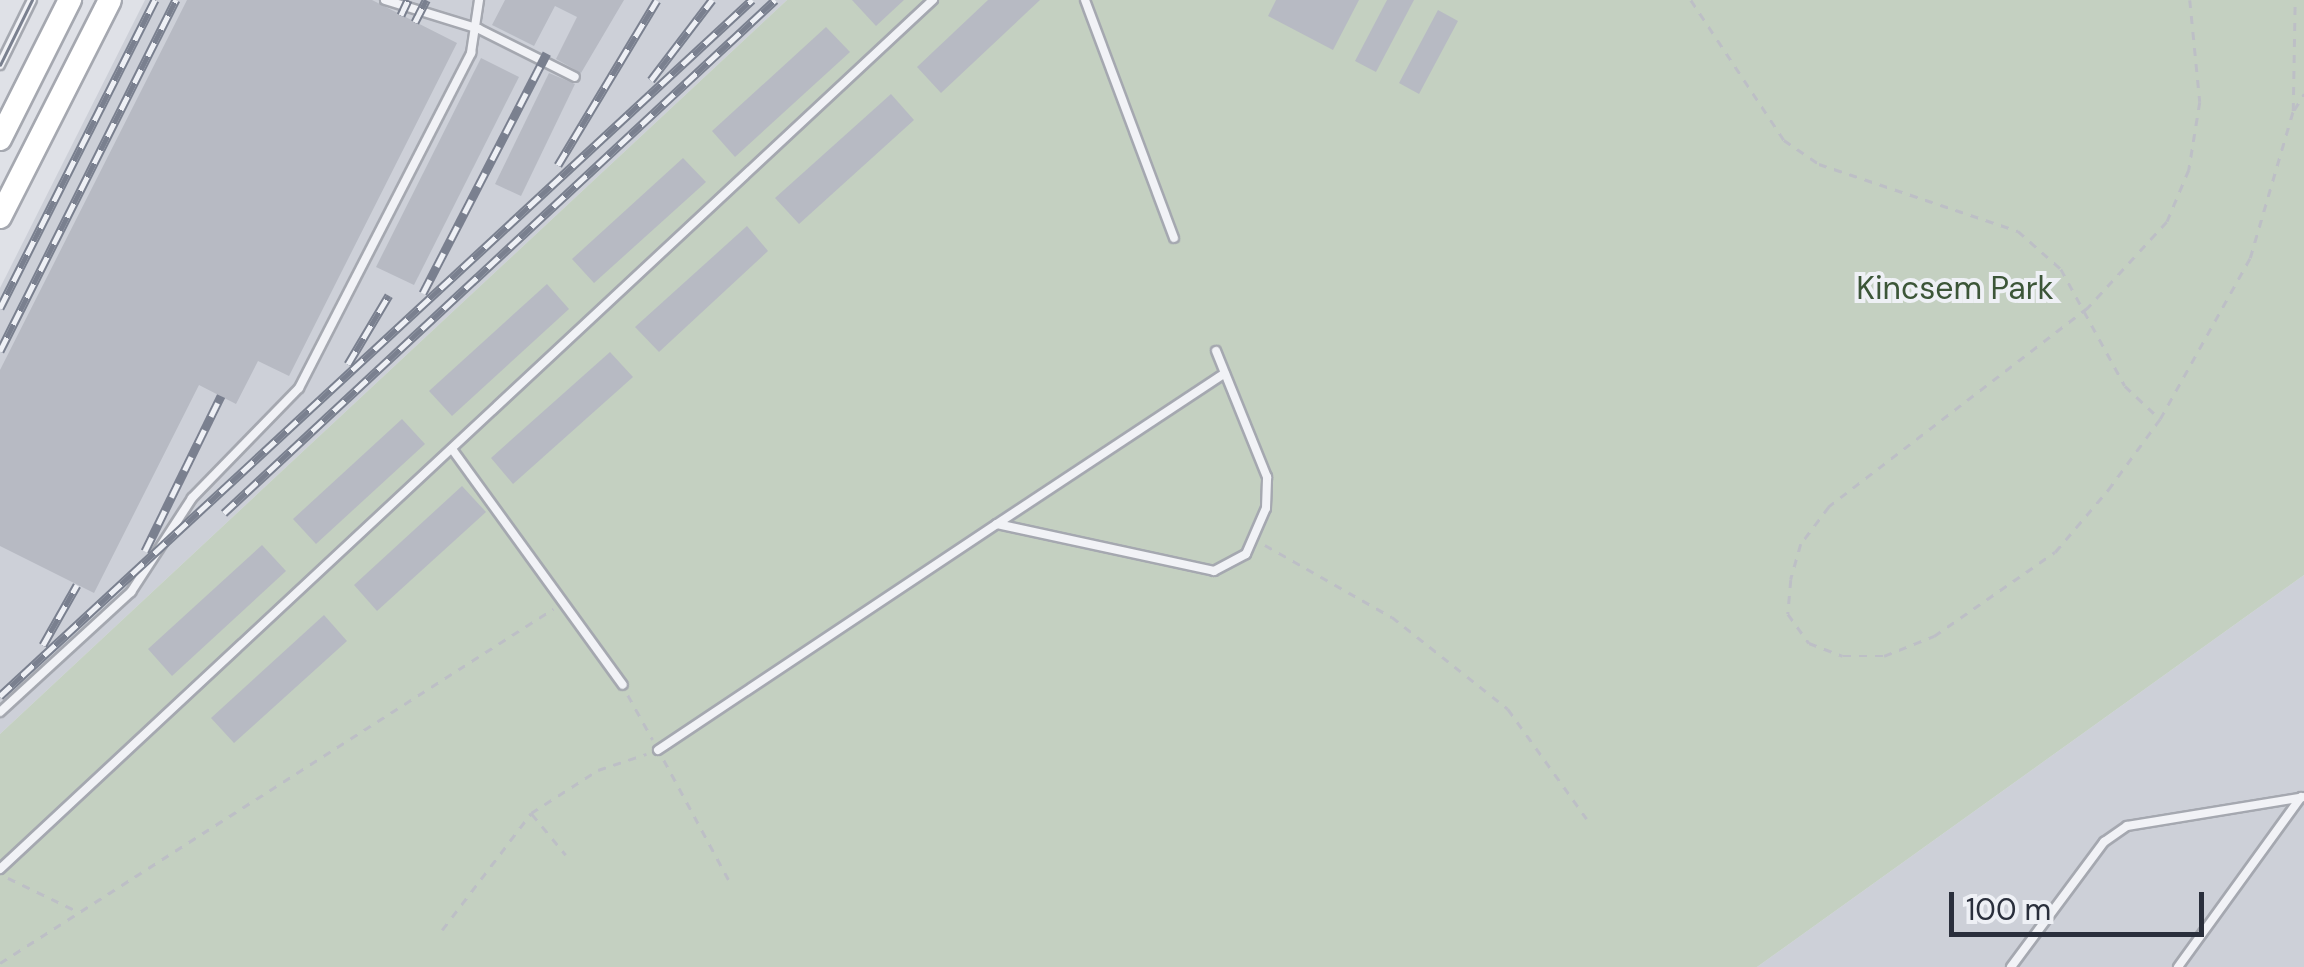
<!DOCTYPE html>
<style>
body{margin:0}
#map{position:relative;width:2304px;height:967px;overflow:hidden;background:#dfe1e7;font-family:"DM Sans",sans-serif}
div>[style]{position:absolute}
.built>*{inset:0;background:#cdd0d8}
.green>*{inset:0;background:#c4d0c1}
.building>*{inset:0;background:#b7bac3}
.path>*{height:2.5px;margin-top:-1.25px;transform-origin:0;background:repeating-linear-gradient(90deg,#bdbfc6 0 8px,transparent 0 16px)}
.roads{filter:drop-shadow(2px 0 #a5a8b0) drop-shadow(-2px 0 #a5a8b0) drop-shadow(0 2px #a5a8b0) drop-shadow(0 -2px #a5a8b0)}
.lane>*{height:8px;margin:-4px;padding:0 4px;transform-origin:4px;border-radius:4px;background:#f1f2f6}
.primary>*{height:22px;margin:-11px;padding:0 11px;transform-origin:11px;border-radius:11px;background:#fff}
.tram>*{height:2.5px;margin:-1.25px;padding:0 1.25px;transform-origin:1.25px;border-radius:1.25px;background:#7a808f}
.rail>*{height:9px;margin-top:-4.5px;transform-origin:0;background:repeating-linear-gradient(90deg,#eef0f5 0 15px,#7a808f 0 30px);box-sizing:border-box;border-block:2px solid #7a808f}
span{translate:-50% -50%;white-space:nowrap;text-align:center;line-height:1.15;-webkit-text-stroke:8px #eef0f5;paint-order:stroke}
.park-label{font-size:32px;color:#3c5638}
.scale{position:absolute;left:1949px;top:892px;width:255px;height:45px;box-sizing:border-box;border:5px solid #2a2f3c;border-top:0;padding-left:12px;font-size:30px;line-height:35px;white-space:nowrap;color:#2a2f3c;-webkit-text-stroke:8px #eef0f5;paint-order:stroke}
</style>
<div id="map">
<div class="built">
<i style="clip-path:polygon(145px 0,787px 0,0 734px,0 288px)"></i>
<i style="clip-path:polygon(2304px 575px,2304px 967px,1757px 967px)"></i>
</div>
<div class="green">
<i style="clip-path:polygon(787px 0,2304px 0,2304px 575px,1757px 967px,0 967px,0 734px)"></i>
</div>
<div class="building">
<i style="clip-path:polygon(187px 0,372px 0,457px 43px,289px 376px,258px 361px,236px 404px,199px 385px,94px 593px,0 546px,0 370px)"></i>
<i style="clip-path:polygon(505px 0,624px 0,581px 73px,556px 59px,577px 17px,555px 6px,534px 46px,492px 25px)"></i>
<i style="clip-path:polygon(852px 0,904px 0,876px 26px)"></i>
<i style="clip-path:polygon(988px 0,1040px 0,941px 93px,917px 67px)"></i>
<i style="clip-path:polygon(1276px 0,1359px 0,1333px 50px,1268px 16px)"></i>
<i style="clip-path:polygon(1387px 0,1414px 0,1376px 72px,1355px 61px)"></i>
<i style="clip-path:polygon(1438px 10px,1458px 21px,1419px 94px,1399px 83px)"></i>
<i style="clip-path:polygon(826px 27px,850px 52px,735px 157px,712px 131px)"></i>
<i style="clip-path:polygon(481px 58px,519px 77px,414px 285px,376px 267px)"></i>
<i style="clip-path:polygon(549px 73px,575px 84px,521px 196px,495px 184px)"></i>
<i style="clip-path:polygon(891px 94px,914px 120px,799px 224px,775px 198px)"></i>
<i style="clip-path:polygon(683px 158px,706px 182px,594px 283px,572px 259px)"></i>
<i style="clip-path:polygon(747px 226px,768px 251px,659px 352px,635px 327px)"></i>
<i style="clip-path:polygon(547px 284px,569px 309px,452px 416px,429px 391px)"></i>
<i style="clip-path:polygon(610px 352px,633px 377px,513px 484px,491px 458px)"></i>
<i style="clip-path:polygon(402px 419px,425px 444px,316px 544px,293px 519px)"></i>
<i style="clip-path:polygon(462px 486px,486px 512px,377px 611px,354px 585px)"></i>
<i style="clip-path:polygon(262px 545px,286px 571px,172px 676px,148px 649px)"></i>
<i style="clip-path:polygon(324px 615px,347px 641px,234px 743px,211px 718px)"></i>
</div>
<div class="path">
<i style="left:1691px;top:0;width:168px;rotate:56.4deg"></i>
<i style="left:1784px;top:140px;width:42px;rotate:34.4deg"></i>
<i style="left:1819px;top:164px;width:210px;rotate:18.6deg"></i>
<i style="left:2018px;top:231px;width:57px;rotate:41.5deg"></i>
<i style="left:2061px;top:269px;width:133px;rotate:61.3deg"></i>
<i style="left:2125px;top:386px;width:47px;rotate:43.3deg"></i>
<i style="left:2190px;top:0;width:102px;rotate:84.4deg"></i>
<i style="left:2200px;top:102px;width:69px;rotate:99.2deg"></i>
<i style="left:2189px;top:170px;width:56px;rotate:112.9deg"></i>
<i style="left:2167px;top:222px;width:117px;rotate:132.6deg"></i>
<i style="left:2088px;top:308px;width:327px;rotate:142.5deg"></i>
<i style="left:1829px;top:507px;width:46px;rotate:127.1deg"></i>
<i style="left:1801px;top:544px;width:37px;rotate:106deg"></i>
<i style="left:1791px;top:580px;width:34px;rotate:95deg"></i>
<i style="left:1788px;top:614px;width:36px;rotate:54deg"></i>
<i style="left:1809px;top:643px;width:36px;rotate:21deg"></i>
<i style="left:1843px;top:656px;width:41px"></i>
<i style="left:1884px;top:656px;width:54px;rotate:-21.8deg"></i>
<i style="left:1934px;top:636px;width:147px;rotate:-34.8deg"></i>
<i style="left:2055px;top:552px;width:82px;rotate:-49.5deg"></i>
<i style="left:2108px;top:490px;width:88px;rotate:-53.8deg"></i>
<i style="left:2160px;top:419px;width:184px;rotate:-60.8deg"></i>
<i style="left:2250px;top:258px;width:153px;rotate:-73.7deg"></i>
<i style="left:2293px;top:111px;width:111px;rotate:-89deg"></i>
<i style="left:2294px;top:110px;width:19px;rotate:-58deg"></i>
<i style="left:1265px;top:545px;width:146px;rotate:29.6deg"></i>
<i style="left:1392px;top:617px;width:148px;rotate:38.4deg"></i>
<i style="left:1508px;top:709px;width:135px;rotate:54.3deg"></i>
<i style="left:628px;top:695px;width:51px;rotate:60.9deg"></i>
<i style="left:664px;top:760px;width:136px;rotate:61.6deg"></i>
<i style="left:532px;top:814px;width:53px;rotate:50.3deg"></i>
<i style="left:8px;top:878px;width:76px;rotate:25.6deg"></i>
<i style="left:442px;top:930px;width:147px;rotate:-52.7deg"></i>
<i style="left:531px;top:813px;width:80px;rotate:-32.7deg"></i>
<i style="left:598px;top:770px;width:51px;rotate:-18.4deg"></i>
<i style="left:0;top:963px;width:657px;rotate:-32.63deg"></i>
</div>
<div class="roads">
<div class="lane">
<i style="left:385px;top:0;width:98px;rotate:17.1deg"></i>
<i style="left:479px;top:29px;width:107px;rotate:26.6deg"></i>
<i style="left:1085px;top:0;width:254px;rotate:69.5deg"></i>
<i style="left:0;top:65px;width:72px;rotate:-63.8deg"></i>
<i style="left:452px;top:449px;width:291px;rotate:54.1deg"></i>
<i style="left:997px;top:524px;width:273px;rotate:-33.5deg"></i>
<i style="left:0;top:712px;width:178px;rotate:-42.5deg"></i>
<i style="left:131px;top:592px;width:112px;rotate:-57deg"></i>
<i style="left:192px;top:498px;width:153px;rotate:-45.8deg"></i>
<i style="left:299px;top:388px;width:377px;rotate:-62.8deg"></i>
<i style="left:471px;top:53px;width:54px;rotate:-81.4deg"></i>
<i style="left:658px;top:750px;width:407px;rotate:-33.7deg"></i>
<i style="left:997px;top:524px;width:222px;rotate:12.2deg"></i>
<i style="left:1214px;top:571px;width:36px;rotate:-28deg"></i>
<i style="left:1246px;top:554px;width:50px;rotate:-66.5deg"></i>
<i style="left:1266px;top:508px;width:31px;rotate:-88deg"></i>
<i style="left:1267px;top:477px;width:136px;rotate:-112deg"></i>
<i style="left:0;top:869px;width:1275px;rotate:-42.97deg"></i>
<i style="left:2011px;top:967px;width:156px;rotate:-53.4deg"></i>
<i style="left:2104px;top:842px;width:28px;rotate:-35deg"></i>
<i style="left:2127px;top:826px;width:179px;rotate:-9.3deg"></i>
<i style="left:2178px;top:967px;width:210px;rotate:-54.1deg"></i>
</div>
<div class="primary">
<i style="left:0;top:139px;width:156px;rotate:-63.3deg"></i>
<i style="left:0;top:217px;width:243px;rotate:-63.1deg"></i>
</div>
</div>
<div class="tram">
<i style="left:0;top:65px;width:72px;rotate:-63.8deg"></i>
</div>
<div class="rail">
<i style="left:401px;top:15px;width:17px;rotate:-65deg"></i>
<i style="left:415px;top:22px;width:25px;rotate:-63deg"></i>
<i style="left:651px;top:80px;width:101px;rotate:-52.7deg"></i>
<i style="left:558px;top:165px;width:192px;rotate:-59deg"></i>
<i style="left:423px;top:293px;width:270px;rotate:-62.7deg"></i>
<i style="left:0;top:308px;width:345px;rotate:-63.3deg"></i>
<i style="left:0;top:351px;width:393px;rotate:-63.4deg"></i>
<i style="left:348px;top:364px;width:80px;rotate:-59.3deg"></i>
<i style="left:224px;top:513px;width:753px;rotate:-42.95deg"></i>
<i style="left:145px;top:551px;width:173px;rotate:-63.9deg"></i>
<i style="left:43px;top:645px;width:69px;rotate:-60.5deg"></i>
<i style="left:0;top:696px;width:1025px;rotate:-42.79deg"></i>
</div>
<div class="park-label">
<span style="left:1955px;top:288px">Kincsem Park</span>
</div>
<div class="scale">100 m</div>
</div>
